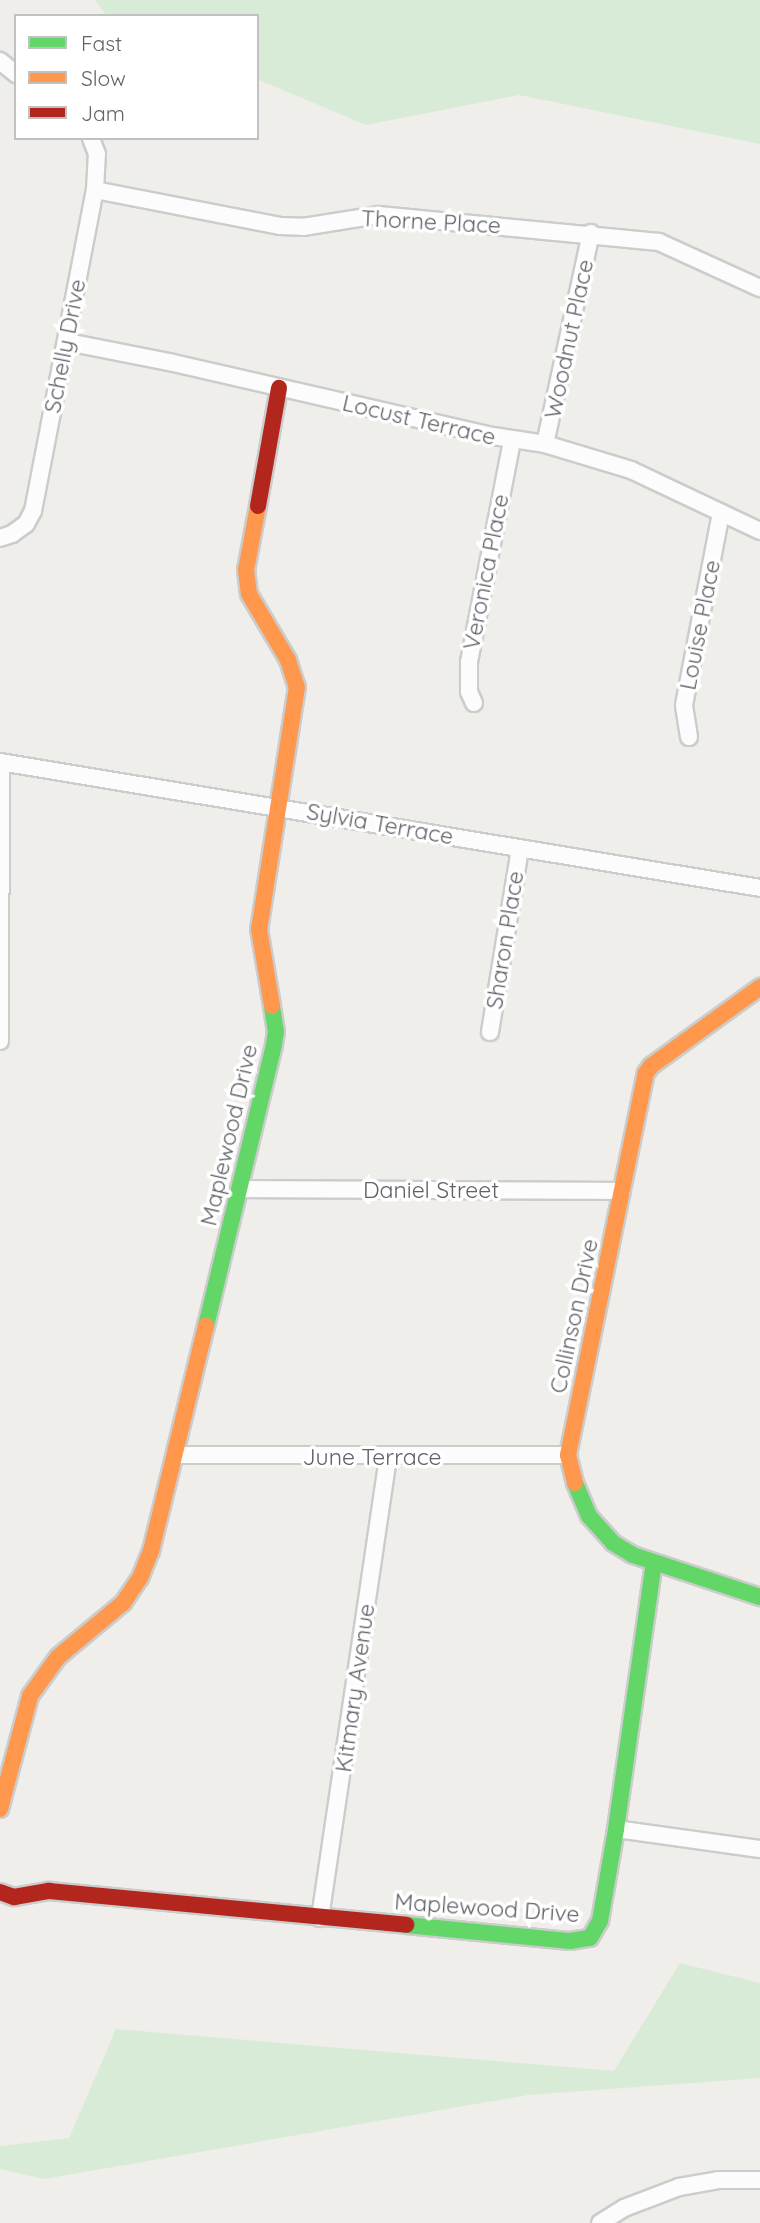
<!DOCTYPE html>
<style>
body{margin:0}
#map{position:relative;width:760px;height:2223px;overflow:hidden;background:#efeeea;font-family:Quicksand,sans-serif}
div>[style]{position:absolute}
.green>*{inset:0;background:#d8ebd6}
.roads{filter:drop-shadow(2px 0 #cbcccc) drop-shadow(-2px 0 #cbcccc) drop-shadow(0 2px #cbcccc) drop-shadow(0 -2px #cbcccc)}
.street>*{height:16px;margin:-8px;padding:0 8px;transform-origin:8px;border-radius:8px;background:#fdfcfc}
.fast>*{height:16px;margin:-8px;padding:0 8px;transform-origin:8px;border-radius:8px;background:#63d668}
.slow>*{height:16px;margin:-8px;padding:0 8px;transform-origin:8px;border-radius:8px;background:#ff974d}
.jam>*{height:16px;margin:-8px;padding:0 8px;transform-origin:8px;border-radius:8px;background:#b3261e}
span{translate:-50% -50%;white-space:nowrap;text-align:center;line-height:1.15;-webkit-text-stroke:7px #fff;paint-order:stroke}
.street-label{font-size:23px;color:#5f6368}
.legend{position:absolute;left:14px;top:14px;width:245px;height:126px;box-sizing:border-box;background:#fff;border:2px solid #bfc1c3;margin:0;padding:9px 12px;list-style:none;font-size:21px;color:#5f6368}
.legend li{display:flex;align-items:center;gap:14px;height:35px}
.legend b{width:35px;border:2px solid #bfc1c3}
</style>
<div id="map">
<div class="green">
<i style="clip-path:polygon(95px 0,760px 0,760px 144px,519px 95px,366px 125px,257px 79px,257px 16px,107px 16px)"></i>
<i style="clip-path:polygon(680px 1963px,760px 1983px,760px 2078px,528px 2095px,44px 2179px,0 2169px,0 2146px,69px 2138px,116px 2029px,614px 2071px)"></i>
</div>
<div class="roads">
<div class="street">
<i style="left:0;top:61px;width:21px;rotate:39deg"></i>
<i style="left:95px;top:190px;width:188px;rotate:11deg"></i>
<i style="left:280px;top:226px;width:23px;rotate:2deg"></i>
<i style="left:303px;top:227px;width:77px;rotate:-9deg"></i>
<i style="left:379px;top:215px;width:281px;rotate:5.5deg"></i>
<i style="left:659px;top:242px;width:111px;rotate:24.5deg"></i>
<i style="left:67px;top:342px;width:104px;rotate:11.1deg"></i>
<i style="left:169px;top:362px;width:332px;rotate:12.9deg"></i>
<i style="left:493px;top:436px;width:53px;rotate:8.7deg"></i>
<i style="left:545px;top:444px;width:90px;rotate:16.8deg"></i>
<i style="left:631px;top:470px;width:143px;rotate:25.3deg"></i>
<i style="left:545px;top:444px;width:216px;rotate:-77.7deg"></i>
<i style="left:0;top:538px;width:13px;rotate:-18deg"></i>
<i style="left:12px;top:534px;width:17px;rotate:-36deg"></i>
<i style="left:26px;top:524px;width:15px;rotate:-62deg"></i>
<i style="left:33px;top:511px;width:327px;rotate:-79.1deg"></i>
<i style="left:95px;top:190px;width:36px;rotate:-87deg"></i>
<i style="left:97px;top:154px;width:17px;rotate:-111deg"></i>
<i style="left:474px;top:703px;width:12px;rotate:-114deg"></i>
<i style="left:469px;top:692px;width:30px;rotate:-90deg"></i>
<i style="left:469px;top:662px;width:225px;rotate:-79deg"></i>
<i style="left:689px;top:737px;width:32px;rotate:-99deg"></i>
<i style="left:684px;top:705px;width:196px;rotate:-79.1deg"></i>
<i style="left:0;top:762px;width:770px;rotate:9.41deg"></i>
<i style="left:490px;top:1032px;width:186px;rotate:-80.7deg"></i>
<i style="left:0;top:1041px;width:279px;rotate:-89.8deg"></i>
<i style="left:240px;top:1189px;width:382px;rotate:0.3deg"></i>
<i style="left:176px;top:1455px;width:392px"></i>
<i style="left:616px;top:1829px;width:145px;rotate:7.9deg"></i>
<i style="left:320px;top:1918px;width:466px;rotate:-81.6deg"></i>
<i style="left:600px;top:2223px;width:28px;rotate:-32deg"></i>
<i style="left:624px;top:2208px;width:59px;rotate:-20.9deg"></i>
<i style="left:679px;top:2187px;width:40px;rotate:-10deg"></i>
<i style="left:718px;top:2180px;width:42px"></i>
</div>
<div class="fast">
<i style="left:206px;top:1326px;width:290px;rotate:-76.4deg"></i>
<i style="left:274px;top:1044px;width:12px;rotate:-81deg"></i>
<i style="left:276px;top:1032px;width:26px;rotate:-99deg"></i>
<i style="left:575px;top:1483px;width:36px;rotate:67deg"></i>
<i style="left:589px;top:1516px;width:36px;rotate:48deg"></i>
<i style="left:613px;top:1543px;width:23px;rotate:31deg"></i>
<i style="left:633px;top:1555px;width:134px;rotate:18.3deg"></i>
<i style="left:406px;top:1925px;width:165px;rotate:5.6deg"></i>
<i style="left:570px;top:1941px;width:20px;rotate:-9deg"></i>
<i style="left:590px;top:1938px;width:20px;rotate:-60deg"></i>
<i style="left:600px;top:1921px;width:93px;rotate:-80.1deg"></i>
<i style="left:616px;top:1829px;width:269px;rotate:-81.9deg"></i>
</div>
<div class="slow">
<i style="left:258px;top:506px;width:65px;rotate:100.6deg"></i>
<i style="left:246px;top:570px;width:24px;rotate:83deg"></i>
<i style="left:249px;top:594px;width:77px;rotate:59.4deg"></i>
<i style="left:288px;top:660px;width:28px;rotate:72deg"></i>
<i style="left:297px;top:687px;width:245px;rotate:98.9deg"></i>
<i style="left:259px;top:929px;width:78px;rotate:80.4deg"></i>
<i style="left:575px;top:1483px;width:29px;rotate:-104deg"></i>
<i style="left:568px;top:1455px;width:390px;rotate:-78.5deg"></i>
<i style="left:646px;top:1073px;width:9px;rotate:-54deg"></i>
<i style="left:651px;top:1066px;width:135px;rotate:-35.9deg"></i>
<i style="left:0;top:1809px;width:117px;rotate:-75.1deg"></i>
<i style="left:30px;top:1696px;width:48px;rotate:-54.3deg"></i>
<i style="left:58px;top:1657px;width:85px;rotate:-39.7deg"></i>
<i style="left:123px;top:1603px;width:30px;rotate:-56deg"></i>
<i style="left:140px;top:1578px;width:29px;rotate:-68deg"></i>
<i style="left:151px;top:1551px;width:232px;rotate:-76.3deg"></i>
</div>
<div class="jam">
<i style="left:258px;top:506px;width:120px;rotate:-79.9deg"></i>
<i style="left:0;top:1892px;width:15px;rotate:20deg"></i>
<i style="left:14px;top:1897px;width:36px;rotate:-10deg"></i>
<i style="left:49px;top:1891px;width:359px;rotate:5.4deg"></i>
</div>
</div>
<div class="street-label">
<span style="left:431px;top:222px;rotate:3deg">Thorne Place</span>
<span style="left:569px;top:339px;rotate:-78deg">Woodnut Place</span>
<span style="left:65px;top:346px;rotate:-79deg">Schelly Drive</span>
<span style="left:419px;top:420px;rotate:13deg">Locust Terrace</span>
<span style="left:486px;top:572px;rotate:-79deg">Veronica Place</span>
<span style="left:700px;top:625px;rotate:-79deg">Louise Place</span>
<span style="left:380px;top:824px;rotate:10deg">Sylvia Terrace</span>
<span style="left:505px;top:940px;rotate:-81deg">Sharon Place</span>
<span style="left:229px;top:1135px;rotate:-77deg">Maplewood Drive</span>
<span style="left:431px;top:1190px">Daniel Street</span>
<span style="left:574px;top:1316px;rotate:-78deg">Collinson Drive</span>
<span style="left:372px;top:1457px">June Terrace</span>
<span style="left:355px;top:1688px;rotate:-82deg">Kitmary Avenue</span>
<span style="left:487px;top:1908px;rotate:4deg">Maplewood Drive</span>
</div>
<ul class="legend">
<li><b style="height:9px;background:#63d668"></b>Fast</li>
<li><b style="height:9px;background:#ff974d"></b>Slow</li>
<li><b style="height:9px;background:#b3261e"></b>Jam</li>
</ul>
</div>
